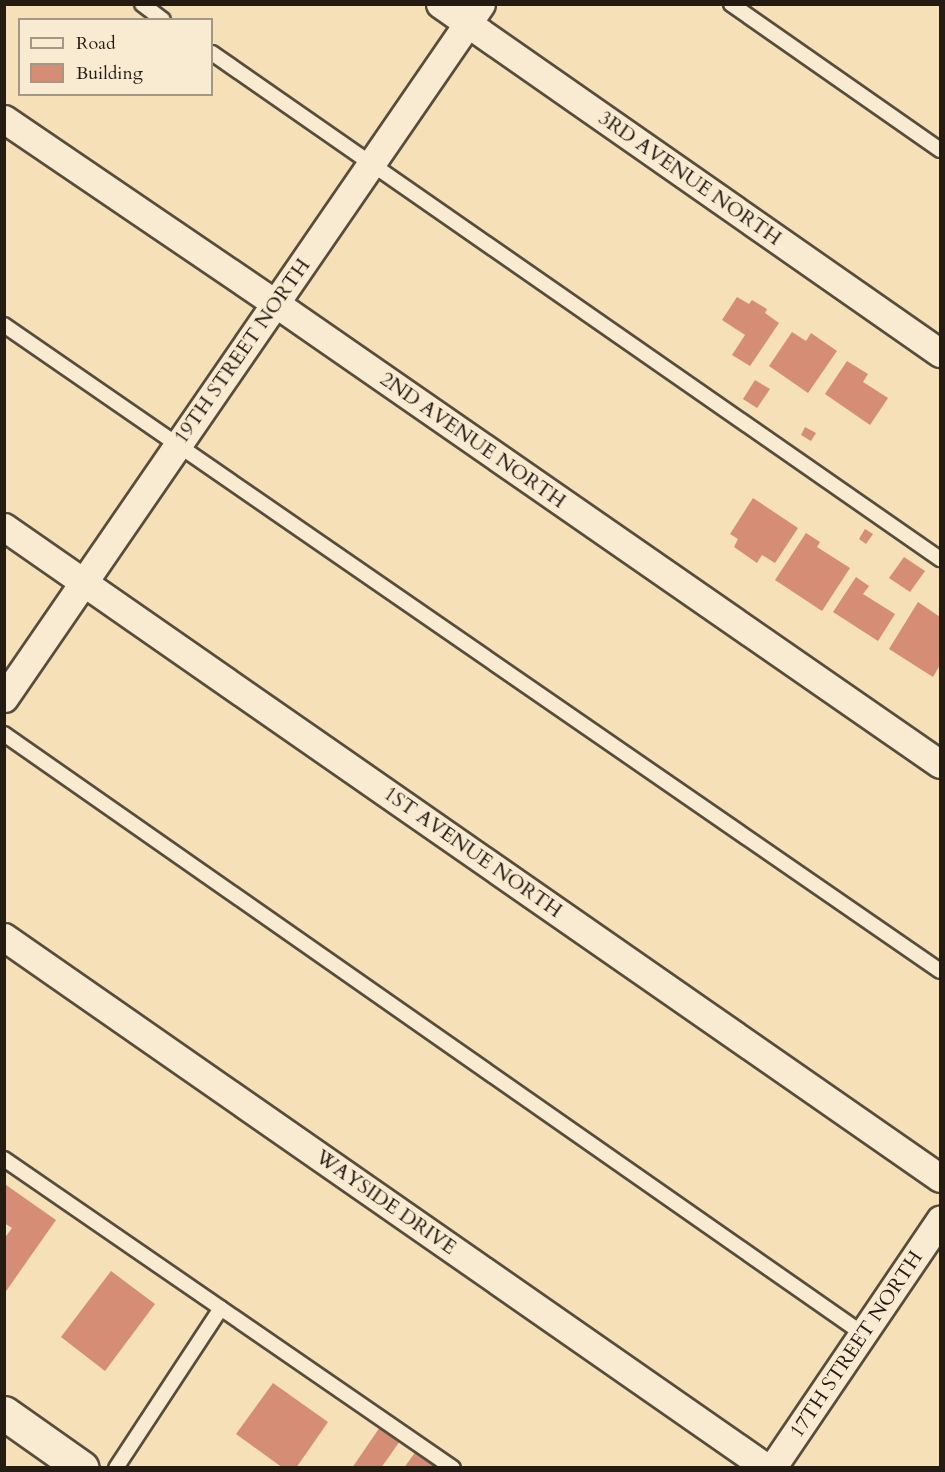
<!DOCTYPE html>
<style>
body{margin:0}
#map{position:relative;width:945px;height:1472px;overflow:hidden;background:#f5e0b8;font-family:Cardo,serif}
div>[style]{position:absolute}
.building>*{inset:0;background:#d68d76}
.roads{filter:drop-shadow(2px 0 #584d3c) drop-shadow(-2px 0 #584d3c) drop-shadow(0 2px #584d3c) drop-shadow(0 -2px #584d3c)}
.service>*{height:14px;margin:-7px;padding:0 7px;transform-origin:7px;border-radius:7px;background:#f8ebd1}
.minor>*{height:27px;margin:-13.5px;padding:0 13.5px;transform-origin:13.5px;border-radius:13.5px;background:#f8ebd1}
.secondary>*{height:33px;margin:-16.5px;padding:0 16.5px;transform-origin:16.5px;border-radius:16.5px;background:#f8ebd1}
span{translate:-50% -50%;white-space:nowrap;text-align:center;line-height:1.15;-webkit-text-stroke:5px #f8ebd1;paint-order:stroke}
.street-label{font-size:20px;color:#241c13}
.frame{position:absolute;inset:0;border:6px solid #241c13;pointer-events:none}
.legend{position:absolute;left:18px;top:18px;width:195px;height:78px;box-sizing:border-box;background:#f8ebd1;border:2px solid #a39885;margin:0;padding:8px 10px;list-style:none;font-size:18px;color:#241c13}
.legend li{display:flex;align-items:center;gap:12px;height:30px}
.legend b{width:30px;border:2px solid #a39885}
</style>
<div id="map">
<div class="building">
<i style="clip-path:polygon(737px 297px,749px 304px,752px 300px,767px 309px,765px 313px,779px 323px,750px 366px,732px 355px,745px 335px,722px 320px)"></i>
<i style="clip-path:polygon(792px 332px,806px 341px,811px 333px,837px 351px,808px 393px,769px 366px)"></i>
<i style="clip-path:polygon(847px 361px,868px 374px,863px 382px,888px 398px,870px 425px,825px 394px)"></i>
<i style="clip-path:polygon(755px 380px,770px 389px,757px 408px,743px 399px)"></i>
<i style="clip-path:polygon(805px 427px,816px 433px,811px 441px,801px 435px)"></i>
<i style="clip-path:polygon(753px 498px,798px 528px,775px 563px,762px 555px,757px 563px,734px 547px,738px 539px,730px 534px)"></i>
<i style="clip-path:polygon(865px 529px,873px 534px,866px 544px,859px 539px)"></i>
<i style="clip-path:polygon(806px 533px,820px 542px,817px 547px,850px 568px,822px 611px,775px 580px)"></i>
<i style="clip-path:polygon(904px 557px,925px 571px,910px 592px,889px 578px)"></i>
<i style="clip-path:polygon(856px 577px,869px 586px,863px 594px,895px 614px,878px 641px,833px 612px)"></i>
<i style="clip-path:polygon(918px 602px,940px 617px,940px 665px,933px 677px,889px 649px)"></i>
<i style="clip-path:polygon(6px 1185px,56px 1220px,4px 1294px,4px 1239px,12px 1228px,4px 1223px)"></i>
<i style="clip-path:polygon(111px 1271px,155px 1304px,105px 1371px,61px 1337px)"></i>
<i style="clip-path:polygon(273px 1383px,328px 1422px,296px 1468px,283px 1468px,236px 1434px)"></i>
<i style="clip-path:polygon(380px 1427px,400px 1441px,381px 1468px,352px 1468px)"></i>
<i style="clip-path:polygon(416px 1451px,435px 1464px,432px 1468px,404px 1468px)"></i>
</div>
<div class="roads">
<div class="service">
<i style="left:142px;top:4px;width:26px;rotate:37deg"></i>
<i style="left:731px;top:4px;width:255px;rotate:34.9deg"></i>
<i style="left:212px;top:53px;width:887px;rotate:34.8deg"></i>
<i style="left:4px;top:325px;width:1137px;rotate:34.61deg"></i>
<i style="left:4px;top:734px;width:1048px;rotate:34.93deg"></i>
<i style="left:4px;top:1159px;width:545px;rotate:34.54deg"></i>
<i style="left:116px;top:1468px;width:191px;rotate:-56.7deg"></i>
</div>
<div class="minor">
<i style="left:440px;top:4px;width:610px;rotate:34.92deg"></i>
<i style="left:4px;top:119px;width:328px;rotate:34.2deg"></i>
<i style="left:275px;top:303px;width:809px;rotate:34.73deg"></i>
<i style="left:4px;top:527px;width:1140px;rotate:34.82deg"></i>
<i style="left:4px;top:698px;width:842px;rotate:-55.5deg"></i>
<i style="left:4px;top:937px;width:930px;rotate:34.84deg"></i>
<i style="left:772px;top:1468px;width:300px;rotate:-55.9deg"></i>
</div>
<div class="secondary">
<i style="left:4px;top:1413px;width:95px;rotate:35.2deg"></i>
</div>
</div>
<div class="street-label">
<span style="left:690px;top:178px;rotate:35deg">3RD AVENUE NORTH</span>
<span style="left:242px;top:351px;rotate:-55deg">19TH STREET NORTH</span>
<span style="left:473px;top:440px;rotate:35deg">2ND AVENUE NORTH</span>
<span style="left:473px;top:852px;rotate:35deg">1ST AVENUE NORTH</span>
<span style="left:386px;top:1202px;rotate:35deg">WAYSIDE DRIVE</span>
<span style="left:856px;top:1344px;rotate:-56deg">17TH STREET NORTH</span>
</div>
<div class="frame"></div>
<ul class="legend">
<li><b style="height:8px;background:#f8ebd1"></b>Road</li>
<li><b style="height:16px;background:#d68d76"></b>Building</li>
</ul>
</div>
